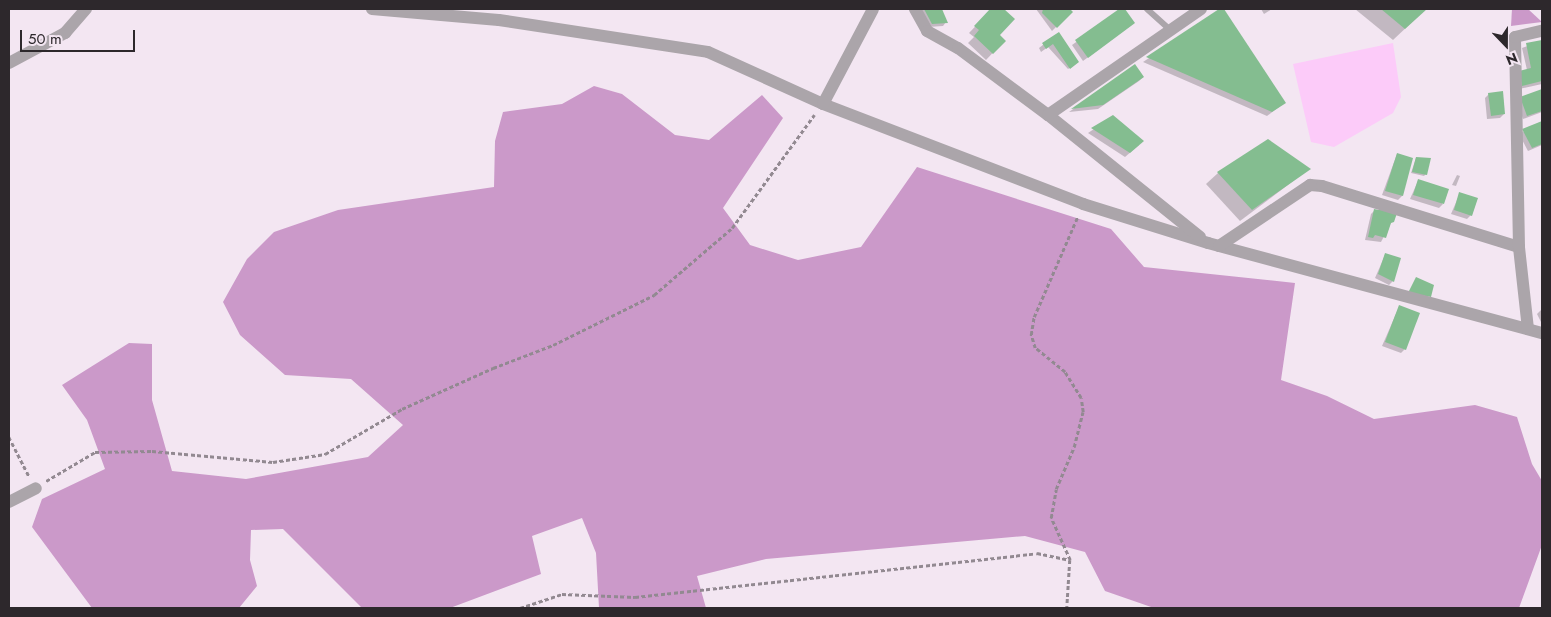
<!DOCTYPE html>
<style>
body{margin:0}
#map{position:relative;width:1551px;height:617px;overflow:hidden;background:#f3e6f2;font-family:Jost,sans-serif}
div>[style]{position:absolute}
.green>*{inset:0;background:#fccbf9}
.forest>*{inset:0;background:#cb99c9}
.shadow>*{inset:0;background:#0003}
.building>*{inset:0;background:#84bd90}
.path>*{height:2.5px;margin-top:-1.25px;transform-origin:0;background:repeating-linear-gradient(90deg,#928991 0 4px,transparent 0 6.5px)}
.lane>*{height:6px;margin:-3px;padding:0 3px;transform-origin:3px;border-radius:3px;background:#aba5aa}
.street>*{height:12px;margin:-6px;padding:0 6px;transform-origin:6px;border-radius:6px;background:#aba5aa}
span{translate:-50% -50%;white-space:nowrap;text-align:center;line-height:1.15;-webkit-text-stroke:5px #f3e6f2;paint-order:stroke}
.frame{position:absolute;inset:0;border:10px solid #2d282c;pointer-events:none}
.north{position:absolute;left:1481px;top:20px;width:50px;height:50px;-webkit-text-stroke:4px #f3e6f2;paint-order:stroke;rotate:158deg;font-size:14px;font-weight:700;line-height:20px;text-align:center;color:#2d282c}
.north::after{content:'';display:block;margin:auto;width:18px;height:22px;background:#2d282c;clip-path:polygon(50% 0,100% 100%,50% 72%,0 100%)}
.scale{position:absolute;left:20px;top:30px;width:115px;height:22px;box-sizing:border-box;border:2px solid #2d282c;border-top:0;padding-left:6px;font-size:15px;line-height:18px;white-space:nowrap;color:#2d282c;-webkit-text-stroke:4px #f3e6f2;paint-order:stroke}
</style>
<div id="map">
<div class="green">
<i style="clip-path:polygon(1393px 43px,1401px 97px,1393px 113px,1334px 147px,1311px 142px,1293px 64px)"></i>
</div>
<div class="forest">
<i style="clip-path:polygon(1512px 9px,1528px 9px,1542px 22px,1511px 26px)"></i>
<i style="clip-path:polygon(594px 86px,622px 94px,675px 135px,709px 140px,762px 95px,783px 118px,723px 208px,750px 245px,798px 260px,861px 247px,917px 167px,1111px 229px,1144px 267px,1295px 283px,1281px 380px,1327px 396px,1374px 419px,1475px 405px,1517px 417px,1532px 464px,1542px 481px,1542px 545px,1519px 608px,1154px 608px,1105px 591px,1085px 552px,1025px 536px,766px 559px,697px 576px,706px 608px,599px 608px,596px 553px,582px 518px,532px 536px,541px 574px,450px 608px,362px 608px,283px 529px,251px 530px,250px 560px,257px 586px,239px 608px,92px 608px,32px 527px,42px 499px,105px 469px,87px 420px,62px 385px,129px 343px,152px 344px,152px 400px,172px 471px,246px 479px,368px 457px,403px 425px,351px 379px,285px 375px,240px 335px,223px 302px,247px 259px,274px 232px,338px 210px,494px 187px,495px 141px,503px 112px,562px 104px)"></i>
</div>
<div class="shadow">
<i style="clip-path:polygon(918px 9px,940px 9px,946px 22px,943px 26px,928px 27px)"></i>
<i style="clip-path:polygon(992px 9px,1002px 9px,1013px 19px,998px 35px,1004px 41px,986px 60px,968px 43px,974px 37px,969px 33px)"></i>
<i style="clip-path:polygon(1036px 9px,1068px 9px,1071px 12px,1052px 31px)"></i>
<i style="clip-path:polygon(1123px 9px,1134px 23px,1083px 61px,1072px 45px)"></i>
<i style="clip-path:polygon(1223px 9px,1284px 103px,1267px 116px,1143px 62px)"></i>
<i style="clip-path:polygon(1261px 9px,1272px 9px,1264px 14px)"></i>
<i style="clip-path:polygon(1355px 9px,1426px 9px,1393px 40px)"></i>
<i style="clip-path:polygon(1058px 33px,1076px 63px,1068px 69px,1048px 47px,1041px 52px,1039px 48px)"></i>
<i style="clip-path:polygon(1542px 41px,1542px 84px,1519px 89px,1527px 70px,1522px 48px)"></i>
<i style="clip-path:polygon(1134px 66px,1143px 77px,1139px 81px,1098px 109px,1069px 112px)"></i>
<i style="clip-path:polygon(1542px 91px,1542px 112px,1523px 119px,1517px 102px)"></i>
<i style="clip-path:polygon(1489px 94px,1504px 114px,1500px 118px,1487px 119px,1485px 98px)"></i>
<i style="clip-path:polygon(1112px 117px,1139px 145px,1125px 157px,1088px 133px)"></i>
<i style="clip-path:polygon(1542px 122px,1542px 145px,1528px 151px,1519px 134px)"></i>
<i style="clip-path:polygon(1268px 141px,1309px 169px,1240px 221px,1206px 184px,1218px 173px)"></i>
<i style="clip-path:polygon(1397px 154px,1411px 158px,1402px 196px,1398px 200px,1382px 195px)"></i>
<i style="clip-path:polygon(1416px 158px,1426px 174px,1424px 176px,1411px 173px)"></i>
<i style="clip-path:polygon(1457px 175px,1460px 176px,1456px 186px,1452px 185px)"></i>
<i style="clip-path:polygon(1418px 181px,1443px 204px,1439px 208px,1410px 199px)"></i>
<i style="clip-path:polygon(1460px 193px,1471px 215px,1467px 219px,1451px 214px)"></i>
<i style="clip-path:polygon(1375px 210px,1396px 213px,1381px 242px,1365px 240px,1371px 214px)"></i>
<i style="clip-path:polygon(1385px 255px,1393px 281px,1389px 285px,1375px 278px)"></i>
<i style="clip-path:polygon(1399px 307px,1405px 349px,1401px 353px,1382px 346px)"></i>
<i style="clip-path:polygon(1541px 310px,1542px 310px,1542px 324px,1537px 314px)"></i>
</div>
<div class="building">
<i style="clip-path:polygon(924px 9px,942px 9px,948px 23px,932px 24px)"></i>
<i style="clip-path:polygon(990px 9px,1004px 9px,1015px 19px,1000px 35px,1006px 41px,993px 54px,974px 36px,979px 30px,974px 26px)"></i>
<i style="clip-path:polygon(1043px 9px,1070px 9px,1073px 12px,1057px 28px,1042px 13px)"></i>
<i style="clip-path:polygon(1119px 9px,1125px 9px,1135px 23px,1088px 58px,1075px 40px)"></i>
<i style="clip-path:polygon(1219px 9px,1224px 9px,1286px 103px,1272px 112px,1146px 57px)"></i>
<i style="clip-path:polygon(1381px 9px,1427px 9px,1405px 29px)"></i>
<i style="clip-path:polygon(1059px 32px,1079px 62px,1070px 69px,1053px 44px,1046px 49px,1042px 43px)"></i>
<i style="clip-path:polygon(1542px 40px,1542px 81px,1522px 86px,1519px 71px,1531px 68px,1526px 43px)"></i>
<i style="clip-path:polygon(1135px 64px,1144px 77px,1103px 105px,1071px 109px)"></i>
<i style="clip-path:polygon(1542px 89px,1542px 111px,1527px 116px,1520px 97px)"></i>
<i style="clip-path:polygon(1503px 91px,1505px 114px,1491px 116px,1488px 93px)"></i>
<i style="clip-path:polygon(1113px 115px,1144px 141px,1130px 153px,1091px 128px)"></i>
<i style="clip-path:polygon(1542px 121px,1542px 144px,1532px 148px,1522px 129px)"></i>
<i style="clip-path:polygon(1268px 139px,1311px 169px,1252px 210px,1217px 172px)"></i>
<i style="clip-path:polygon(1397px 153px,1413px 158px,1403px 196px,1385px 191px)"></i>
<i style="clip-path:polygon(1416px 157px,1431px 158px,1427px 175px,1412px 172px)"></i>
<i style="clip-path:polygon(1418px 179px,1449px 189px,1444px 204px,1413px 195px)"></i>
<i style="clip-path:polygon(1459px 192px,1478px 198px,1472px 216px,1454px 210px)"></i>
<i style="clip-path:polygon(1380px 207px,1397px 213px,1394px 222px,1391px 223px,1386px 238px,1375px 235px,1373px 238px,1368px 237px,1374px 209px,1379px 210px)"></i>
<i style="clip-path:polygon(1385px 253px,1401px 258px,1394px 282px,1378px 274px)"></i>
<i style="clip-path:polygon(1416px 277px,1434px 285px,1431px 297px,1408px 293px)"></i>
<i style="clip-path:polygon(1399px 305px,1420px 313px,1406px 350px,1385px 342px)"></i>
</div>
<div class="path">
<i style="left:9px;top:437px;width:44px;rotate:62.9deg"></i>
<i style="left:46px;top:481px;width:57px;rotate:-30.6deg"></i>
<i style="left:95px;top:452px;width:57px;rotate:-1deg"></i>
<i style="left:152px;top:451px;width:121px;rotate:5.2deg"></i>
<i style="left:273px;top:462px;width:53px;rotate:-8.7deg"></i>
<i style="left:325px;top:454px;width:89px;rotate:-30.3deg"></i>
<i style="left:402px;top:409px;width:100px;rotate:-24.3deg"></i>
<i style="left:493px;top:368px;width:64px;rotate:-21deg"></i>
<i style="left:553px;top:345px;width:113px;rotate:-26.3deg"></i>
<i style="left:654px;top:295px;width:103px;rotate:-40.7deg"></i>
<i style="left:732px;top:228px;width:140px;rotate:-54deg"></i>
<i style="left:1070px;top:560px;width:46px;rotate:-114.3deg"></i>
<i style="left:1051px;top:518px;width:29px;rotate:-80deg"></i>
<i style="left:1056px;top:489px;width:46px;rotate:-66.8deg"></i>
<i style="left:1074px;top:447px;width:36px;rotate:-76deg"></i>
<i style="left:1083px;top:412px;width:14px;rotate:-98deg"></i>
<i style="left:1081px;top:398px;width:31px;rotate:-122deg"></i>
<i style="left:1065px;top:372px;width:38px;rotate:-141deg"></i>
<i style="left:1035px;top:348px;width:14px;rotate:-107deg"></i>
<i style="left:1031px;top:335px;width:18px;rotate:-81deg"></i>
<i style="left:1034px;top:317px;width:110px;rotate:-66.5deg"></i>
<i style="left:520px;top:608px;width:44px;rotate:-18.4deg"></i>
<i style="left:562px;top:594px;width:73px;rotate:2.4deg"></i>
<i style="left:635px;top:597px;width:404px;rotate:-6.2deg"></i>
<i style="left:1037px;top:553px;width:34px;rotate:12deg"></i>
<i style="left:1070px;top:560px;width:48px;rotate:93.6deg"></i>
</div>
<div class="lane">
<i style="left:1147px;top:9px;width:31px;rotate:42deg"></i>
</div>
<div class="street">
<i style="left:372px;top:9px;width:127px;rotate:5deg"></i>
<i style="left:499px;top:20px;width:211px;rotate:8.7deg"></i>
<i style="left:708px;top:52px;width:126px;rotate:24.3deg"></i>
<i style="left:823px;top:104px;width:279px;rotate:21deg"></i>
<i style="left:1083px;top:204px;width:131px;rotate:17.3deg"></i>
<i style="left:1208px;top:243px;width:346px;rotate:15.1deg"></i>
<i style="left:915px;top:9px;width:25px;rotate:61deg"></i>
<i style="left:927px;top:31px;width:35px;rotate:29deg"></i>
<i style="left:958px;top:48px;width:112px;rotate:36.7deg"></i>
<i style="left:9px;top:63px;width:64px;rotate:-28.2deg"></i>
<i style="left:65px;top:33px;width:32px;rotate:-49deg"></i>
<i style="left:823px;top:104px;width:107px;rotate:-62.2deg"></i>
<i style="left:1200px;top:237px;width:195px;rotate:-141.2deg"></i>
<i style="left:1048px;top:115px;width:186px;rotate:-34.7deg"></i>
<i style="left:1219px;top:246px;width:110px;rotate:-33.8deg"></i>
<i style="left:1310px;top:185px;width:12px;rotate:5deg"></i>
<i style="left:1322px;top:186px;width:206px;rotate:17.2deg"></i>
<i style="left:1528px;top:329px;width:82px;rotate:-96.3deg"></i>
<i style="left:1519px;top:247px;width:210px;rotate:-91.1deg"></i>
<i style="left:1515px;top:37px;width:28px;rotate:-13deg"></i>
<i style="left:9px;top:502px;width:30px;rotate:-27deg"></i>
</div>
<div class="frame"></div>
<div class="north">N</div>
<div class="scale">50 m</div>
</div>
